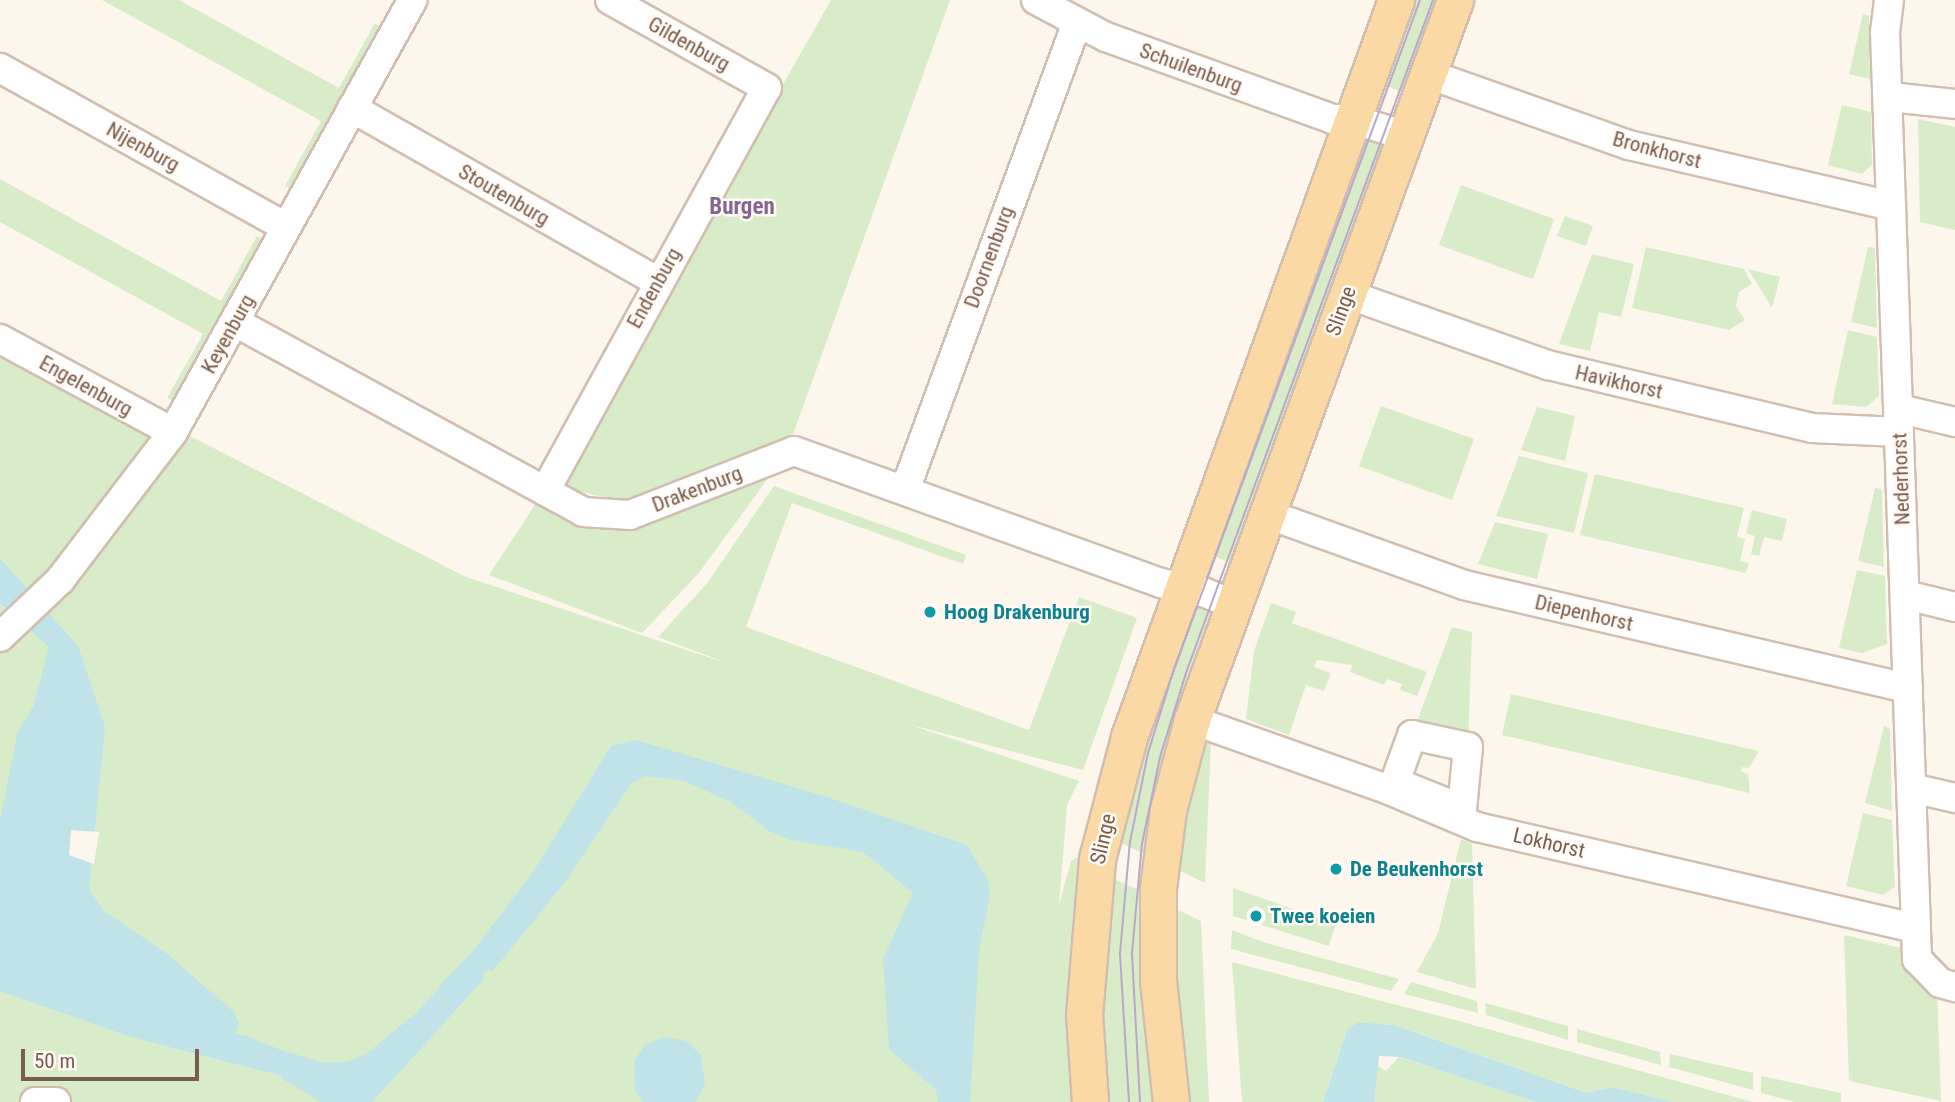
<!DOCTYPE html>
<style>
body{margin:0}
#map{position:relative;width:1955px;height:1102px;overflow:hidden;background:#fdf6ec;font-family:"Roboto Condensed",sans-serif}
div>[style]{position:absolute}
.green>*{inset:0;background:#d8ecc9}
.water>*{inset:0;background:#bfe3e8}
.pier>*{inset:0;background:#fdf6ec}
.canal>*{height:24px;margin:-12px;padding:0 12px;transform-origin:12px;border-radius:12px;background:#bfe3e8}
.roads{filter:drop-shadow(2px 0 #d1beb0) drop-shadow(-2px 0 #d1beb0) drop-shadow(0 2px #d1beb0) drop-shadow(0 -2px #d1beb0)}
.minor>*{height:28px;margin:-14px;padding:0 14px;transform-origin:14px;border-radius:14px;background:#fff}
.major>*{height:35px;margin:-17.5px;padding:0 17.5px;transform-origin:17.5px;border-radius:17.5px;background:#fbd9a5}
.tram>*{height:2px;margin:-1px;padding:0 1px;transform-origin:1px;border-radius:1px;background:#b9a8c9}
.dots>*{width:19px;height:19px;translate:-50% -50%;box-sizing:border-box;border:4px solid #fffaf3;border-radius:50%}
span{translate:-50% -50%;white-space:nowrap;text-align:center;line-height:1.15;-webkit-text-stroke:5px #fffaf3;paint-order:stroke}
.street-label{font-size:21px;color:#7a5c4d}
.culture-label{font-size:21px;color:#0d838f;font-weight:700}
.left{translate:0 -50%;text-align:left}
.neighbourhood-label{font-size:23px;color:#846695;font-weight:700}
.scale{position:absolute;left:21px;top:1049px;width:178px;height:32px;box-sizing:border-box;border:4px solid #7a5c4d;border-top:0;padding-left:9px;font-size:21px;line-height:24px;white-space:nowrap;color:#7a5c4d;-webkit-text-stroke:5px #fffaf3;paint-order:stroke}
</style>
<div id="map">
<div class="green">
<i style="clip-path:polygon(102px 0,179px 0,339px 88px,375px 23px,386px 31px,299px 192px,285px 186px,321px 121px)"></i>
<i style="clip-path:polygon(831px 0,950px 0,792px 437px,662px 489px,618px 501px,570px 489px,560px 475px)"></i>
<i style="clip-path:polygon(1403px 0,1449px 0,1413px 96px,1373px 81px)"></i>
<i style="clip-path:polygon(1863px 14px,1869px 16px,1870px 79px,1849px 74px)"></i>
<i style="clip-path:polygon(1842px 105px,1871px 112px,1872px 165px,1862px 174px,1828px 165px)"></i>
<i style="clip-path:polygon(1918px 119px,1955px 127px,1955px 230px,1920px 222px)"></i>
<i style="clip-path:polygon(1367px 135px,1383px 142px,1392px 156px,1242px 567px,1202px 552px,1351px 141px)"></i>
<i style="clip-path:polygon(0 179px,221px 301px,257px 236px,268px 242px,180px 405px,167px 398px,203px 334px,0 222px)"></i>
<i style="clip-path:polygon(1461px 185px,1554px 219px,1533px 279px,1439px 245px)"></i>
<i style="clip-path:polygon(1565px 216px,1593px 226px,1586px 246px,1557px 236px)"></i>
<i style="clip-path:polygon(1646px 247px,1744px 269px,1752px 284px,1739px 292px,1736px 306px,1745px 320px,1729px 330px,1632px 308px)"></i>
<i style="clip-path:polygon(1868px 247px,1875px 248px,1877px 328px,1851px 322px)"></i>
<i style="clip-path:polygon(1592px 254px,1634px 264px,1621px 317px,1599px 312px,1590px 351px,1559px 344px)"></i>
<i style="clip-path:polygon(1748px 269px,1780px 277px,1772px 308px)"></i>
<i style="clip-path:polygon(1848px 330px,1877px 337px,1879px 396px,1866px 407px,1832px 404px)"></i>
<i style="clip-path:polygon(0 339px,466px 577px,729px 664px,658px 637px,708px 582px,774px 486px,966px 555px,963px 564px,792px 503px,746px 627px,1029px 730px,1079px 597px,1137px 618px,1083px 770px,908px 724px,1079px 781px,1067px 805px,1059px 905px,1071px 861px,1078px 857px,1091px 863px,1077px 889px,1070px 965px,1073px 1102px,0 1102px)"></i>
<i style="clip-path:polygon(1381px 406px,1474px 439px,1452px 500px,1359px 466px)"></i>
<i style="clip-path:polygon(1537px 407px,1575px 416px,1565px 461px,1521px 450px)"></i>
<i style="clip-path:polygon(1519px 456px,1588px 473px,1574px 533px,1496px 516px)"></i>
<i style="clip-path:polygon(775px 469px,698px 574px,642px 633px,489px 575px,538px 500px,567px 520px,625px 529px)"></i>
<i style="clip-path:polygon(1595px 474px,1744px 508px,1737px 537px,1745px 539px,1740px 561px,1749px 563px,1746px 573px,1580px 535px)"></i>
<i style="clip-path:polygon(1875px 488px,1882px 489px,1884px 567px,1858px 561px)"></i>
<i style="clip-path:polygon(1752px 510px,1787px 519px,1782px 541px,1764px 537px,1759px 556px,1751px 554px,1755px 536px,1746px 533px)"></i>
<i style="clip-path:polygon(1495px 522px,1548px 534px,1537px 579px,1478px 564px)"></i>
<i style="clip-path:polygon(1857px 570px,1885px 576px,1887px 644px,1862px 653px,1839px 648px)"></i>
<i style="clip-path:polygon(1271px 603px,1296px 612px,1292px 623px,1427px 672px,1417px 696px,1400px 690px,1402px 684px,1387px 679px,1384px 685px,1350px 672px,1352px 665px,1317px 660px,1314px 667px,1331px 673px,1324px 691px,1306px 685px,1289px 735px,1246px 719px,1254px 651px)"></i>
<i style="clip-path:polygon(1195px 606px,1210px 611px,1217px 626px,1153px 858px,1112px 839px,1135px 740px)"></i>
<i style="clip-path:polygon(1452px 627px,1472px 632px,1468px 747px,1412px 735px)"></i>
<i style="clip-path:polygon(1511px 694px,1759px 751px,1749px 768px,1742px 767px,1741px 771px,1748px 774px,1750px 793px,1502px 735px)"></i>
<i style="clip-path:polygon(1884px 726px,1890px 729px,1892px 811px,1865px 803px)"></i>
<i style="clip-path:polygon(1211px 742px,1205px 883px,1167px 864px,1191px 749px)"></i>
<i style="clip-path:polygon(1863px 813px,1892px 820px,1895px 887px,1883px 895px,1846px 886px)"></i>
<i style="clip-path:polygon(1461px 839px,1472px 844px,1476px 989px,1417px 972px,1438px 933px)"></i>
<i style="clip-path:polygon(1105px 875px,1150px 895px,1163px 1102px,1100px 1102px,1091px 1016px)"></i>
<i style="clip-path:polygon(1233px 888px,1336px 924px,1329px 946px,1233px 916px)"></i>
<i style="clip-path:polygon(1174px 908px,1201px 921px,1209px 1102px,1188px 1102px,1175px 975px)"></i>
<i style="clip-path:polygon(1232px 930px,1263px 942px,1399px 979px,1391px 991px,1231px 949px)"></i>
<i style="clip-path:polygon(1844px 935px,1911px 950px,1937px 988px,1941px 1101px,1849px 1081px)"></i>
<i style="clip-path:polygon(1232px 962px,1455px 1020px,1753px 1102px,1674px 1102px,1612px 1087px,1587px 1093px,1394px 1025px,1358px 1022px,1347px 1030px,1323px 1102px,1242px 1102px)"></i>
<i style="clip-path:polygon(1411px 982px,1477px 1001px,1478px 1013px,1404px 994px)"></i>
<i style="clip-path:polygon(1485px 1003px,1568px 1026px,1568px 1040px,1486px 1015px)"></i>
<i style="clip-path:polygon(1577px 1029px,1660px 1052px,1661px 1065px,1577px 1042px)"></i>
<i style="clip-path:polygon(1670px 1054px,1753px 1073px,1753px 1090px,1669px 1067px)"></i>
<i style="clip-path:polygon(1399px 1057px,1483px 1084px,1536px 1102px,1374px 1102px,1376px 1065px,1386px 1071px)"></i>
<i style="clip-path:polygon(1761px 1076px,1841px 1093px,1841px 1102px,1795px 1102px,1761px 1093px)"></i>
</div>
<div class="water">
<i style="clip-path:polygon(0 558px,78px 646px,105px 727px,89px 889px,103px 910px,166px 953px,233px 1011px,239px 1023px,236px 1034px,275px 1049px,271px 1073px,131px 1037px,0 991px,0 821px,18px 731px,33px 707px,49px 647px,0 603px)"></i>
<i style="clip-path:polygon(636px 740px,827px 797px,967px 845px,988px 881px,990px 895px,979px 952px,970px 1102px,938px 1102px,936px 1090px,889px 1049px,883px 959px,913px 893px,863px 852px,791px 840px,769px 831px,731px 802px,684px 781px,645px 776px,630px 785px,565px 882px,500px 962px,492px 971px,473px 951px,535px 869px,611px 746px)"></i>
<i style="clip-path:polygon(466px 960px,485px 978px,372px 1102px,321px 1102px,281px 1078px,287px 1052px,321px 1062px,347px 1062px,366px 1054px,416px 1013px)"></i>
<i style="clip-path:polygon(1358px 1022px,1394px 1025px,1587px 1093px,1612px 1087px,1674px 1102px,1536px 1102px,1400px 1057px,1379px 1056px,1374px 1102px,1323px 1102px,1347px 1030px)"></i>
<i style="clip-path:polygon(665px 1037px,686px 1041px,701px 1055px,705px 1085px,695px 1102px,643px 1102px,635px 1091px,634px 1061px,646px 1044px)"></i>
</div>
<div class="pier">
<i style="clip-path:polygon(71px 830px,99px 832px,94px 864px,69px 855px)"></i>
</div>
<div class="canal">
<i style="left:452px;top:990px;width:76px;rotate:-45.5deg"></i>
<i style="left:242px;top:1047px;width:79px;rotate:22.3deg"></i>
</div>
<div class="roads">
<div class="minor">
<i style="left:1036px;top:0;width:79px;rotate:27.9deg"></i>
<i style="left:1106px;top:37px;width:240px;rotate:19.9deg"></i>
<i style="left:1332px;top:119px;width:20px"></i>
<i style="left:1352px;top:119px;width:57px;rotate:17.5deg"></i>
<i style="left:1889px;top:0;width:32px;rotate:97deg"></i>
<i style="left:1885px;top:32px;width:928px;rotate:88.02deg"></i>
<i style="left:1917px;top:959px;width:33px;rotate:46deg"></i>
<i style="left:1940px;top:983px;width:16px;rotate:15deg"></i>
<i style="left:0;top:68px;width:327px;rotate:29.1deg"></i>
<i style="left:1428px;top:74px;width:213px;rotate:19.5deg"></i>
<i style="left:1629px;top:145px;width:269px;rotate:13.1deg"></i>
<i style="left:1890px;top:97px;width:65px;rotate:6.1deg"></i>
<i style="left:352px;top:108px;width:351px;rotate:29.6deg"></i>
<i style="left:1347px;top:294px;width:213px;rotate:19.5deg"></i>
<i style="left:1548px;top:365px;width:271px;rotate:13.4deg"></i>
<i style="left:1812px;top:428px;width:87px;rotate:2.6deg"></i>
<i style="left:235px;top:322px;width:396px;rotate:28.6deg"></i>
<i style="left:583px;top:512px;width:47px;rotate:3.7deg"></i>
<i style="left:630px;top:515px;width:176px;rotate:-21.3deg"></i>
<i style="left:794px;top:451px;width:390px;rotate:19.8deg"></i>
<i style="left:1161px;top:583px;width:43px;rotate:12.1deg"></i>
<i style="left:1203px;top:592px;width:35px;rotate:22deg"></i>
<i style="left:0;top:339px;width:196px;rotate:28.3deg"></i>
<i style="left:1900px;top:409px;width:57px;rotate:13.3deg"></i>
<i style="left:905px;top:490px;width:496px;rotate:-69.8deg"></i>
<i style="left:545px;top:491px;width:460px;rotate:-61.2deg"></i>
<i style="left:767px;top:88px;width:180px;rotate:-150.7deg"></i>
<i style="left:1267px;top:514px;width:209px;rotate:19.8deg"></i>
<i style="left:1464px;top:585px;width:456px;rotate:13.1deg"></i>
<i style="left:1906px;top:595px;width:50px;rotate:13.8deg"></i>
<i style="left:0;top:637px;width:83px;rotate:-43.5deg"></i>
<i style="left:60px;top:580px;width:186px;rotate:-52.6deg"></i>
<i style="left:173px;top:432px;width:494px;rotate:-61deg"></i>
<i style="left:1192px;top:720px;width:207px;rotate:19.5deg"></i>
<i style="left:1387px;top:789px;width:98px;rotate:22.9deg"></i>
<i style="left:1477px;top:827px;width:450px;rotate:13deg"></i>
<i style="left:1412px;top:735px;width:57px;rotate:12.1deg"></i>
<i style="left:1468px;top:747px;width:62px;rotate:95.5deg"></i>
<i style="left:1462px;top:809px;width:72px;rotate:-158.1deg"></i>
<i style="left:1395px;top:782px;width:50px;rotate:-70.1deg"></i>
<i style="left:1912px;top:788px;width:44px;rotate:13.1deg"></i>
<i style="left:35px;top:1102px;width:21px"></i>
</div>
<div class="major">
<i style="left:1090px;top:1102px;width:87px;rotate:-93.9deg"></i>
<i style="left:1084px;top:1015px;width:157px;rotate:-85.2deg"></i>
<i style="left:1097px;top:859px;width:126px;rotate:-75.3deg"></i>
<i style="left:1129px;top:737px;width:784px;rotate:-70.09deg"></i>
<i style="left:1171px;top:1102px;width:122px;rotate:-96.1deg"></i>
<i style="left:1158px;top:981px;width:93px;rotate:-90deg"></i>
<i style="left:1158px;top:888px;width:79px;rotate:-82.7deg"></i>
<i style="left:1168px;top:810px;width:93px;rotate:-75.1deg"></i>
<i style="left:1192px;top:720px;width:767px;rotate:-69.93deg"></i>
</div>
</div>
<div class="tram">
<i style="left:1129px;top:1102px;width:149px;rotate:-93.5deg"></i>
<i style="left:1120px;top:953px;width:111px;rotate:-84.9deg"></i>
<i style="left:1130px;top:842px;width:91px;rotate:-78.6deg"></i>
<i style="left:1148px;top:753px;width:91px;rotate:-72.8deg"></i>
<i style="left:1175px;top:666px;width:710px;rotate:-69.8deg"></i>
<i style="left:1140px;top:1102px;width:149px;rotate:-93.1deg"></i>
<i style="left:1132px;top:953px;width:109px;rotate:-84.8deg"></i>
<i style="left:1142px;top:844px;width:89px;rotate:-78.3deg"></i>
<i style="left:1160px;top:757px;width:91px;rotate:-72.8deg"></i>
<i style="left:1187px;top:670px;width:714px;rotate:-69.84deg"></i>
</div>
<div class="dots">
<i style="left:930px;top:612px;background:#0f9aa8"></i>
<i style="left:1336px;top:869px;background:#0f9aa8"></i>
<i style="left:1256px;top:916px;background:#0f9aa8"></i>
</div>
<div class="street-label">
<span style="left:689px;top:44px;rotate:29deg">Gildenburg</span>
<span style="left:1191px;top:68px;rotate:20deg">Schuilenburg</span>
<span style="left:143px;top:147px;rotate:29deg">Nijenburg</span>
<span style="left:1657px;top:150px;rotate:15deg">Bronkhorst</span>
<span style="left:504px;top:195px;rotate:30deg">Stoutenburg</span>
<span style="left:989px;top:257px;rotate:-70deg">Doornenburg</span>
<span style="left:654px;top:288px;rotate:-61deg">Endenburg</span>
<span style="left:1341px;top:311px;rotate:-70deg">Slinge</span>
<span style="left:228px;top:334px;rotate:-61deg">Keyenburg</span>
<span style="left:1619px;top:382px;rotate:13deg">Havikhorst</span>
<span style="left:86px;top:386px;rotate:29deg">Engelenburg</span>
<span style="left:1901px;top:479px;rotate:-92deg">Nederhorst</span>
<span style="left:697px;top:489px;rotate:-21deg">Drakenburg</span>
<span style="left:1584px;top:613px;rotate:13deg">Diepenhorst</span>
<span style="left:1103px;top:839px;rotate:-77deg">Slinge</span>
<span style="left:1549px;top:843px;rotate:13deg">Lokhorst</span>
</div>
<div class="culture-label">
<span class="left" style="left:944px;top:612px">Hoog Drakenburg</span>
<span class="left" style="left:1350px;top:869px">De Beukenhorst</span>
<span class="left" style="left:1270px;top:916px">Twee koeien</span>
</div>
<div class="neighbourhood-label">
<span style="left:742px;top:207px">Burgen</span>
</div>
<div class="scale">50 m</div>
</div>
